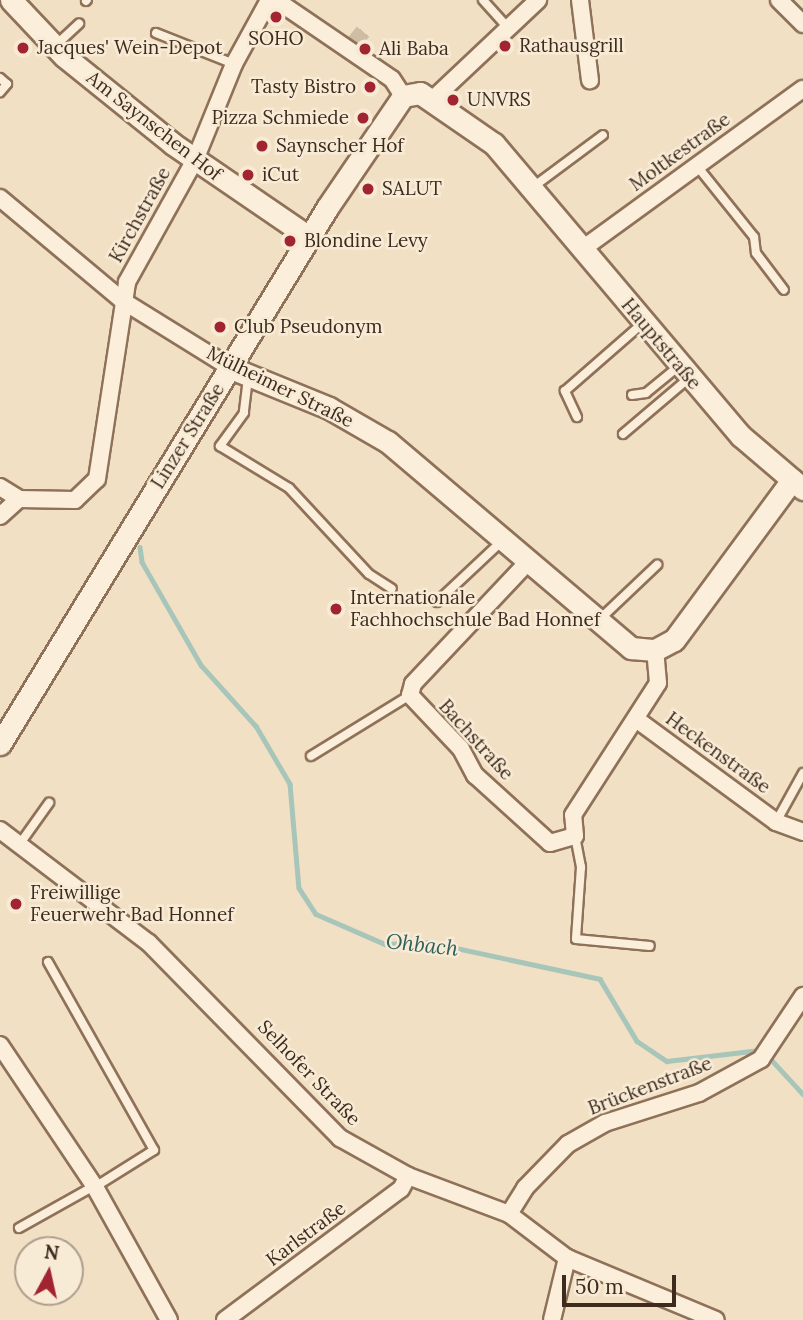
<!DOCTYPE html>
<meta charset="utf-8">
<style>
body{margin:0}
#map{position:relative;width:803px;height:1320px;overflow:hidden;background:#f2e0c5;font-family:Lora,serif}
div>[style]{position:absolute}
.stream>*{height:4.5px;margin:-2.25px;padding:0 2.25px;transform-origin:2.25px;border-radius:2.25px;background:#a7c5b9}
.street-tunnel>*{height:16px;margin-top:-8px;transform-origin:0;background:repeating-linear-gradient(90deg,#cebca4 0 16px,transparent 0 24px)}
.roads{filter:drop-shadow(2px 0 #8f7159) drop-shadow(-2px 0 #8f7159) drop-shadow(0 2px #8f7159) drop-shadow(0 -2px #8f7159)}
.lane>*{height:8px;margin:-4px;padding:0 4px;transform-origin:4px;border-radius:4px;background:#fbeeda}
.street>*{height:16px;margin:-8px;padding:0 8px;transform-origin:8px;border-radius:8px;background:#fbeeda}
.secondary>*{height:21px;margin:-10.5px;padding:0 10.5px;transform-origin:10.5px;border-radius:10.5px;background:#fbeeda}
.dots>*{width:19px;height:19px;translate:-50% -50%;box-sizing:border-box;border:4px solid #f8ebd6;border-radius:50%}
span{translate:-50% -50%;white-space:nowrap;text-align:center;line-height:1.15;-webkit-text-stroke:5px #f8ebd6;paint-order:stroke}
.poi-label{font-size:19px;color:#3e2b1e}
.left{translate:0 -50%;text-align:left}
.right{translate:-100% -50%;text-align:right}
.street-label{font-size:19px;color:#3e2b1e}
.water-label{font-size:21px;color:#2d5e57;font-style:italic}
.north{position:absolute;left:14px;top:1236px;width:70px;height:70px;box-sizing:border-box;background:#f8ebd6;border:2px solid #ae9e8c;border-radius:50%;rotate:8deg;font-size:19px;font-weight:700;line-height:28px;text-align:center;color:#3e2b1e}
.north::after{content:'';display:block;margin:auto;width:24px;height:32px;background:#a22431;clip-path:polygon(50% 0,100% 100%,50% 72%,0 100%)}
.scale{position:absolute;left:562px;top:1275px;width:114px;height:32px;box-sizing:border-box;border:4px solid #3e2b1e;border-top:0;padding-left:9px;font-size:21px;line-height:24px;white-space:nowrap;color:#3e2b1e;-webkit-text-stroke:5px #f8ebd6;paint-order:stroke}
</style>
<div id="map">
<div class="stream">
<i style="left:140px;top:547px;width:15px;rotate:82deg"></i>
<i style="left:142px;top:562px;width:119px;rotate:60.2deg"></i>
<i style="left:201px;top:665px;width:82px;rotate:48deg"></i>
<i style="left:256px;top:726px;width:67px;rotate:59.6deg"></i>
<i style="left:290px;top:784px;width:104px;rotate:85.1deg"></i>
<i style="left:299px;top:888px;width:31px;rotate:57deg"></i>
<i style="left:316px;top:914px;width:75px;rotate:23.5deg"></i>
<i style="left:385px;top:944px;width:43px;rotate:-2.7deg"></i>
<i style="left:428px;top:942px;width:176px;rotate:12.1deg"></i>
<i style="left:600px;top:979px;width:72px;rotate:59.2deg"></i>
<i style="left:637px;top:1041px;width:36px;rotate:34deg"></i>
<i style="left:667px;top:1061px;width:95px;rotate:-6.7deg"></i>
<i style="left:768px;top:1056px;width:52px;rotate:47.4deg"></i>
</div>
<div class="street-tunnel">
<i style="left:353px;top:44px;width:19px;rotate:-51deg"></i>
</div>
<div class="roads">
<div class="lane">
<i style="left:483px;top:0;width:36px;rotate:48deg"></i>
<i style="left:86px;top:1px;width:1px;rotate:-45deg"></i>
<i style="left:156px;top:33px;width:84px;rotate:21.7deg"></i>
<i style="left:55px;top:46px;width:33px;rotate:-43deg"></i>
<i style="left:0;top:78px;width:9px;rotate:41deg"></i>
<i style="left:7px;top:84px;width:11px;rotate:131deg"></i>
<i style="left:697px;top:166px;width:91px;rotate:51.2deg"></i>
<i style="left:754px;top:237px;width:16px;rotate:83deg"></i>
<i style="left:756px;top:253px;width:46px;rotate:52.9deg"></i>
<i style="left:533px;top:187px;width:87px;rotate:-36.6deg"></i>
<i style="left:248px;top:378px;width:35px;rotate:97deg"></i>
<i style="left:244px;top:413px;width:41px;rotate:126deg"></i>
<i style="left:220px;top:446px;width:81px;rotate:31.3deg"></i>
<i style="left:289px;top:488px;width:117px;rotate:47.1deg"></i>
<i style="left:369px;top:574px;width:27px;rotate:33deg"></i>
<i style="left:632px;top:395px;width:14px;rotate:-8deg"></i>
<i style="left:646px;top:393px;width:43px;rotate:-39.3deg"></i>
<i style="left:577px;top:417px;width:29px;rotate:-115deg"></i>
<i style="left:565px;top:391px;width:103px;rotate:-41.1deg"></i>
<i style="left:623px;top:434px;width:87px;rotate:-40.3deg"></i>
<i style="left:437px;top:602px;width:88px;rotate:-43.2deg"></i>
<i style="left:600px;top:619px;width:79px;rotate:-43.5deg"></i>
<i style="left:311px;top:756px;width:116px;rotate:-31.6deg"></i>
<i style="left:776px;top:822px;width:56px;rotate:-61.1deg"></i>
<i style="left:575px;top:836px;width:32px;rotate:79deg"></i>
<i style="left:581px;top:867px;width:72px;rotate:94deg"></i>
<i style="left:576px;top:939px;width:74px;rotate:5.4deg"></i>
<i style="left:19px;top:845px;width:52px;rotate:-54.5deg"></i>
<i style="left:48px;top:962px;width:216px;rotate:60.6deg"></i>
<i style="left:154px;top:1150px;width:70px;rotate:147.9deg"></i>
<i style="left:19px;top:1228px;width:86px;rotate:-29.2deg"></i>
</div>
<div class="street">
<i style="left:276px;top:0;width:140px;rotate:34.3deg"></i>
<i style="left:392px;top:79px;width:20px;rotate:57deg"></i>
<i style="left:580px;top:0;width:81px;rotate:82.9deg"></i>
<i style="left:779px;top:0;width:34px;rotate:45deg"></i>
<i style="left:432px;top:100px;width:146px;rotate:-43.3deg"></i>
<i style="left:0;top:198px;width:160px;rotate:39.9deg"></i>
<i style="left:123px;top:301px;width:127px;rotate:31.8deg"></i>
<i style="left:581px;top:250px;width:274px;rotate:-36deg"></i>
<i style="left:0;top:487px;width:22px;rotate:32deg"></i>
<i style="left:0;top:516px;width:25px;rotate:-42deg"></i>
<i style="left:19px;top:499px;width:56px;rotate:1deg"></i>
<i style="left:75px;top:500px;width:30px;rotate:-44deg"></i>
<i style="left:97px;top:479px;width:199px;rotate:-81.3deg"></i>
<i style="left:127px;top:282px;width:140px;rotate:-60.9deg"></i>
<i style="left:195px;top:160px;width:104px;rotate:-67.9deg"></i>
<i style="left:234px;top:64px;width:73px;rotate:-61.3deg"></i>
<i style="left:526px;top:564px;width:165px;rotate:133.3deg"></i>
<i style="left:413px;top:684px;width:11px;rotate:105deg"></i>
<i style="left:410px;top:695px;width:74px;rotate:46.6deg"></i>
<i style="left:461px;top:749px;width:30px;rotate:62deg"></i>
<i style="left:475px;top:775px;width:101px;rotate:42.2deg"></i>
<i style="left:550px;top:843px;width:26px;rotate:-16deg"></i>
<i style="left:575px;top:836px;width:21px;rotate:-95deg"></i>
<i style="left:573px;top:815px;width:157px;rotate:-57.2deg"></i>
<i style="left:658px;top:683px;width:33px;rotate:-95deg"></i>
<i style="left:636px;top:719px;width:174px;rotate:36.3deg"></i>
<i style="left:776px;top:822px;width:29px;rotate:20deg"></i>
<i style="left:0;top:830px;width:187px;rotate:37.2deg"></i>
<i style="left:149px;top:943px;width:273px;rotate:45.6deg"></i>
<i style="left:340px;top:1138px;width:78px;rotate:29.2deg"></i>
<i style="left:408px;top:1176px;width:108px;rotate:20.6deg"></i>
<i style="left:509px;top:1214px;width:73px;rotate:37.2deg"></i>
<i style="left:567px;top:1258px;width:161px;rotate:22.6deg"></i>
<i style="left:0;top:1045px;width:171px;rotate:56.2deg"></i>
<i style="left:95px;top:1187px;width:152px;rotate:60.9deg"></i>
<i style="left:509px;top:1214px;width:31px;rotate:-58deg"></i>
<i style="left:525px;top:1188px;width:62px;rotate:-45.7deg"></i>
<i style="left:568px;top:1144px;width:43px;rotate:-29.6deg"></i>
<i style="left:605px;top:1123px;width:99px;rotate:-17.7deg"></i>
<i style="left:699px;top:1093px;width:71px;rotate:-28.7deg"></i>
<i style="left:761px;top:1059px;width:76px;rotate:-56.3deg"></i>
<i style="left:225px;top:1320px;width:219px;rotate:-36.7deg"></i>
<i style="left:401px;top:1189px;width:15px;rotate:-62deg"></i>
<i style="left:552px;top:1320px;width:64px;rotate:-76.4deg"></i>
</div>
<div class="secondary">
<i style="left:11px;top:0;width:77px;rotate:46.6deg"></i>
<i style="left:64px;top:56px;width:140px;rotate:38.9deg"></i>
<i style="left:173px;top:144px;width:165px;rotate:34.4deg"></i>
<i style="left:231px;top:368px;width:106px;rotate:22.2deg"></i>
<i style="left:329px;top:408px;width:68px;rotate:30deg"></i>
<i style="left:388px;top:442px;width:319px;rotate:40.3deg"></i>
<i style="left:631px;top:648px;width:24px;rotate:5deg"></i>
<i style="left:655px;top:650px;width:21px;rotate:-28deg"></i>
<i style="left:674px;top:640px;width:199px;rotate:-53.6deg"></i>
<i style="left:0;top:744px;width:628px;rotate:-58.61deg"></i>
<i style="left:327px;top:208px;width:135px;rotate:-55.8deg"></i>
<i style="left:403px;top:96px;width:17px;rotate:-10deg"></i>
<i style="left:420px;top:93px;width:90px;rotate:34.6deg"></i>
<i style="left:494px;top:144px;width:382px;rotate:49.8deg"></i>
<i style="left:741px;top:436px;width:82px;rotate:40.5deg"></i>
</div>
</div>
<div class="dots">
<i style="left:276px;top:17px;background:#a22431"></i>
<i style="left:505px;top:46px;background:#a22431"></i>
<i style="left:23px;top:48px;background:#a22431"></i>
<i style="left:365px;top:49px;background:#a22431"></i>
<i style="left:370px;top:87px;background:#a22431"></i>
<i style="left:453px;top:100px;background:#a22431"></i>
<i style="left:363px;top:118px;background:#a22431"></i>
<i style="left:262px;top:146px;background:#a22431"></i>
<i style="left:248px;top:175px;background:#a22431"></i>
<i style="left:368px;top:189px;background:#a22431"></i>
<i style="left:290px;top:241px;background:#a22431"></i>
<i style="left:220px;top:327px;background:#a22431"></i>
<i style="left:336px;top:609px;background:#a22431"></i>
<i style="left:16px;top:904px;background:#a22431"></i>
</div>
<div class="poi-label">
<span style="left:276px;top:39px">SOHO</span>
<span class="left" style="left:519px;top:46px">Rathausgrill</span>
<span class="left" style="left:37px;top:48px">Jacques' Wein-Depot</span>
<span class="left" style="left:379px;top:49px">Ali Baba</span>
<span class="right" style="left:356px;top:87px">Tasty Bistro</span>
<span class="left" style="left:467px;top:100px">UNVRS</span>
<span class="right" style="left:349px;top:118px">Pizza Schmiede</span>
<span class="left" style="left:276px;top:146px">Saynscher Hof</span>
<span class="left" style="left:262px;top:175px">iCut</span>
<span class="left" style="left:382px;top:189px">SALUT</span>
<span class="left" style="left:304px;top:241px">Blondine Levy</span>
<span class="left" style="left:234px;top:327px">Club Pseudonym</span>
<span class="left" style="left:350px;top:609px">Internationale<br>Fachhochschule Bad Honnef</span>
<span class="left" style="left:30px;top:904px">Freiwillige<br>Feuerwehr Bad Honnef</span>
</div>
<div class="street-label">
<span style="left:154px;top:126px;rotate:38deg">Am Saynschen Hof</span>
<span style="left:680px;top:152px;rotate:-36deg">Moltkestraße</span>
<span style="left:140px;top:215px;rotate:-61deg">Kirchstraße</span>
<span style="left:661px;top:344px;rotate:50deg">Hauptstraße</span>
<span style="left:280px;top:387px;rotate:26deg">Mülheimer Straße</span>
<span style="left:188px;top:436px;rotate:-58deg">Linzer Straße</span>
<span style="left:476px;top:740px;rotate:48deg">Bachstraße</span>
<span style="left:718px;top:753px;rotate:36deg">Heckenstraße</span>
<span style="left:309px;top:1073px;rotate:46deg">Selhofer Straße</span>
<span style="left:650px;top:1086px;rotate:-21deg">Brückenstraße</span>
<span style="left:306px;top:1234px;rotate:-37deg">Karlstraße</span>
</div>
<div class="water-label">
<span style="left:422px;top:945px;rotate:6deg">Ohbach</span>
</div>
<div class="north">N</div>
<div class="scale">50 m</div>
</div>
